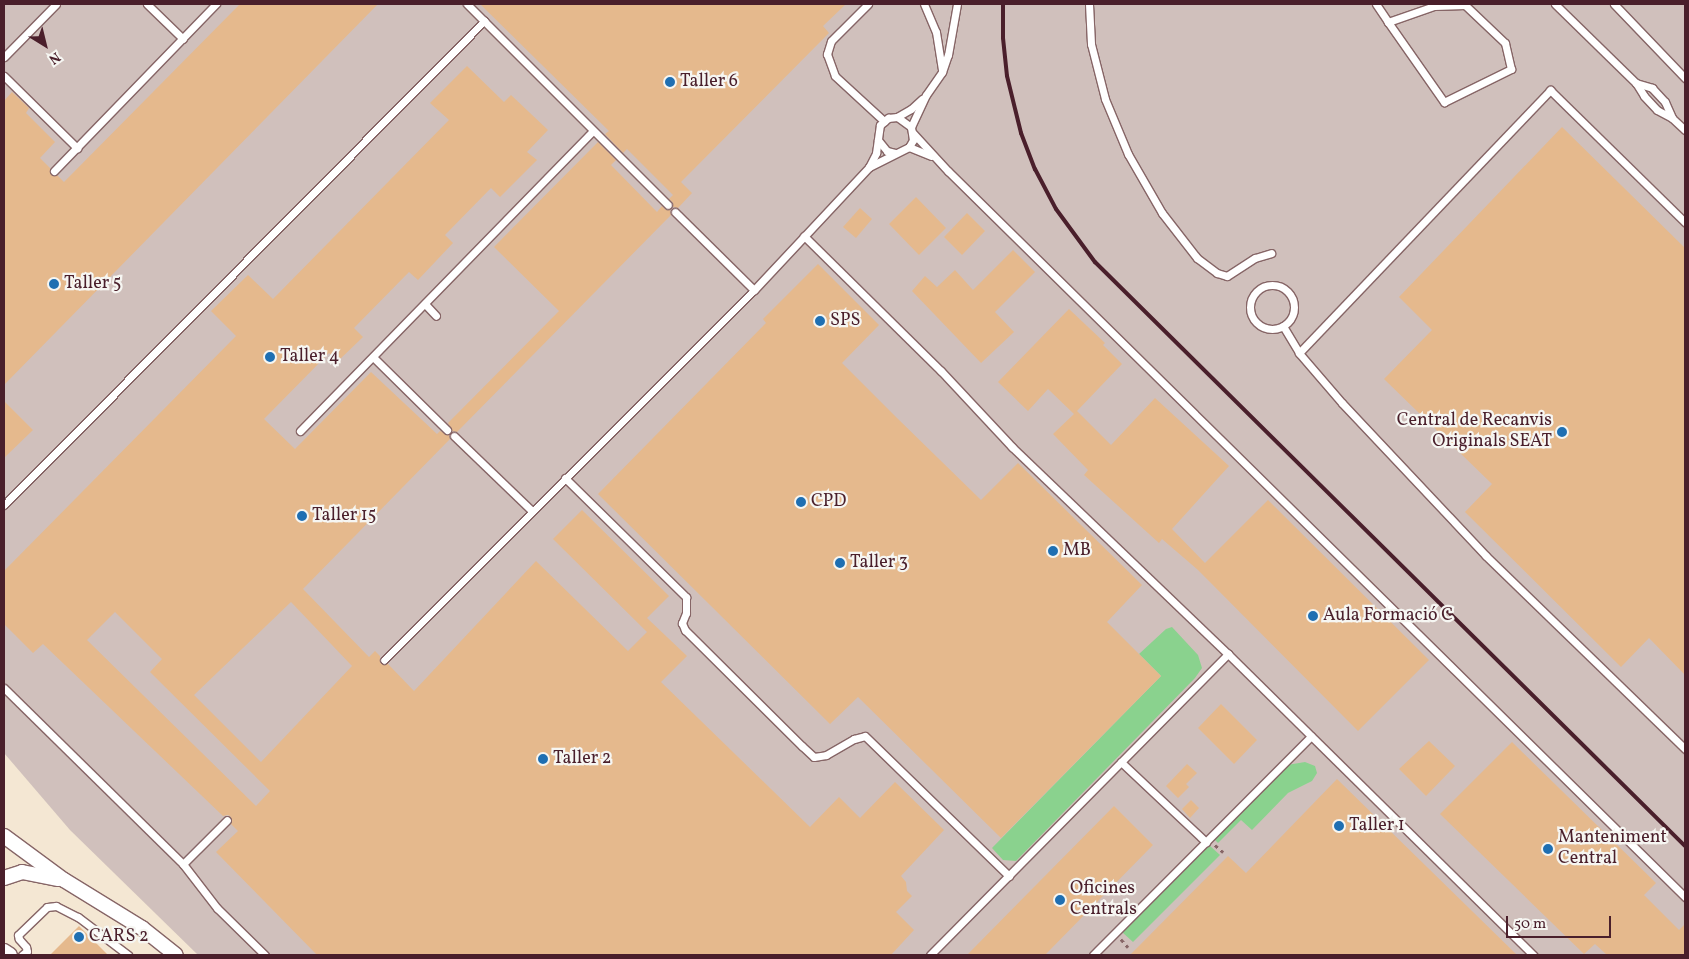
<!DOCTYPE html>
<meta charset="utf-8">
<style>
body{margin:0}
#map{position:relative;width:1689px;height:959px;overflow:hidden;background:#f4e7d3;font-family:Vollkorn,serif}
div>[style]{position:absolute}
.industrial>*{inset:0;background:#d0c0bc}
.green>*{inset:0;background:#8ad28e}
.building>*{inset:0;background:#e5b98d}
.path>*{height:2.5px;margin-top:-1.25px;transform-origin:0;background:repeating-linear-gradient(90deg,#866566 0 4px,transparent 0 8px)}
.roads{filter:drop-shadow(1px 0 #866566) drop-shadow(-1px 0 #866566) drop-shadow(0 1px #866566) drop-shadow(0 -1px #866566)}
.lane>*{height:7px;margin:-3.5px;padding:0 3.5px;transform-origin:3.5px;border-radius:3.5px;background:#fff}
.lane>.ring{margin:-3.5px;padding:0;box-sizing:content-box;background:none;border:7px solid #fff;border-radius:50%}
.street>*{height:14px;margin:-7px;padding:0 7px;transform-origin:7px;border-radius:7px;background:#fff}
.rail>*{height:4px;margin:-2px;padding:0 2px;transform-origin:2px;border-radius:2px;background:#4a1f2b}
.dots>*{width:14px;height:14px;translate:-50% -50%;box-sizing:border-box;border:2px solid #f6f6f2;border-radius:50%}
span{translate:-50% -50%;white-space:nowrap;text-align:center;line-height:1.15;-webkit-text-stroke:4.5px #f6f6f2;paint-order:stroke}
.poi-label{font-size:18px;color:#4a1f2b}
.left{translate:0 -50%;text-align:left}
.right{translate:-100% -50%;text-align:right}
.frame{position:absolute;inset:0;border:5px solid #4a1f2b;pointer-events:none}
.north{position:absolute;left:20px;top:20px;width:50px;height:50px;-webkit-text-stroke:4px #f6f6f2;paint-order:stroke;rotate:144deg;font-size:14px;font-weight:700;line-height:20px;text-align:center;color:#4a1f2b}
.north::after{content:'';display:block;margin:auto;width:18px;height:22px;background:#4a1f2b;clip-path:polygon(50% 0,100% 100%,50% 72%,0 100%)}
.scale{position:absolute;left:1506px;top:916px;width:105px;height:22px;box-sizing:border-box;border:2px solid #4a1f2b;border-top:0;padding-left:6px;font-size:15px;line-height:18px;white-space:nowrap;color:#4a1f2b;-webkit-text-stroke:4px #f6f6f2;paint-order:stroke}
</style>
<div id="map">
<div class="industrial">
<i style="clip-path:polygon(4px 4px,1685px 4px,1685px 955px,198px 955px,70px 830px,4px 753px)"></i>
</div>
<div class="green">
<i style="clip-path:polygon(1172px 627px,1198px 655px,1202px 668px,1195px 678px,1016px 861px,1003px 860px,992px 848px,1161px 676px,1139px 654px,1166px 629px)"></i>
<i style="clip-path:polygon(1305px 762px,1315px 766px,1317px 773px,1312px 781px,1288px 793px,1252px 830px,1241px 820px,1218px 843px,1214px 839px,1287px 765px)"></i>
<i style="clip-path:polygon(1209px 845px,1220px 855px,1133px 942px,1122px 932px)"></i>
</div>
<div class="building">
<i style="clip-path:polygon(240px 4px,378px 4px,4px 385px,4px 101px,12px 92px,29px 108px,26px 113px,55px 142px,40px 158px,50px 168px,51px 175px,57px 175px,64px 182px)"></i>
<i style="clip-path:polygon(480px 4px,846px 4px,823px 26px,829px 33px,681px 182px,692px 193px,678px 208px,673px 207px,673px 203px,669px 199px,673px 195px,627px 149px,623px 153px,605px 134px,609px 131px)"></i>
<i style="clip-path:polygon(evenodd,467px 66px,504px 102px,511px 95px,548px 130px,527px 152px,537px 160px,500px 197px,491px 188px,445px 235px,453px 243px,418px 280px,409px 272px,354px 328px,363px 337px,338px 361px,329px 353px,264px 419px,295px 449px,371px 372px,437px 434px,440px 431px,449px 435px,450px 439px,303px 589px,369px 657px,375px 651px,380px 656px,380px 663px,388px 664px,414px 691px,536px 561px,628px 651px,647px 632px,553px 539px,582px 510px,669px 596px,647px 618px,687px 656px,661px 682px,810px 827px,839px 797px,860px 818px,895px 782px,944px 830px,901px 876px,906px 882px,907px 891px,912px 896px,896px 912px,914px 930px,891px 955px,317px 955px,216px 852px,238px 831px,231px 824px,231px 817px,228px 815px,223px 816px,43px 644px,33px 653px,4px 624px,4px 571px,236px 336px,211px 311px,248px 275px,273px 299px,449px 120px,430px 103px,467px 66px,291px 602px,352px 666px,261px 762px,194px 695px,291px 602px,467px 66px,115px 612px,162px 659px,150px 672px,270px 791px,256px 806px,87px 640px,115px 612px)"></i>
<i style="clip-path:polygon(1562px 127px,1685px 248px,1685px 675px,1649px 638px,1621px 667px,1465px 512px,1492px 484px,1384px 379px,1432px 330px,1399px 297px)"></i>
<i style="clip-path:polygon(598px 142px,616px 160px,611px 165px,657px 212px,662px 206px,666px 210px,670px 210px,671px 215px,457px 432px,452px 431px,448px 423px,559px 311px,494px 247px)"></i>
<i style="clip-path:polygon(916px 197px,946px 228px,919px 255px,889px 224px)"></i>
<i style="clip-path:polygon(860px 208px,872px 219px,856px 238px,843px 227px)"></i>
<i style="clip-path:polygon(967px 213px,985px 231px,962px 255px,944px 237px)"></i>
<i style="clip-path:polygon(1013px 250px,1035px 272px,995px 312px,1014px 332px,981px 363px,912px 291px,925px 276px,937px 287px,955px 270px,973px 290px)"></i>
<i style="clip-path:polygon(818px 264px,879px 325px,842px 363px,896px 417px,981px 500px,1018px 463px,1142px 585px,1107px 622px,1161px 676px,1001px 838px,858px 697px,830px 724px,598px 494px,766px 323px,763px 319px)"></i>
<i style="clip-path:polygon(1069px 309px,1105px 343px,1103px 345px,1122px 364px,1077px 411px,1111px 445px,1155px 398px,1229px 466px,1172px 529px,1205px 563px,1268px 500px,1429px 660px,1358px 731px,1198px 570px,1162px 539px,1159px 543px,1084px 475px,1088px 470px,1053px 434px,1074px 414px,1048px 389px,1028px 411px,998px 382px)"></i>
<i style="clip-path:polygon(4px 401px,33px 430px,4px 458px)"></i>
<i style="clip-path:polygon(1221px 704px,1257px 740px,1234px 764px,1198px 728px)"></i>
<i style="clip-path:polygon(1429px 741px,1455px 766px,1426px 796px,1399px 769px)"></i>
<i style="clip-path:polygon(1512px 742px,1656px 883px,1644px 895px,1679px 930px,1685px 924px,1685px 955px,1607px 955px,1595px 944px,1584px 954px,1440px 814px)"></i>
<i style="clip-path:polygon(1187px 764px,1197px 773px,1186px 784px,1189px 787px,1178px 798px,1166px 786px)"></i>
<i style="clip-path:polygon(1337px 779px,1517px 955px,1130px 955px,1228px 856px,1246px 873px)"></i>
<i style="clip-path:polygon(1191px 800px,1199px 808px,1190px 818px,1182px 809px)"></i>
<i style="clip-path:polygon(1114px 806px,1153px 845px,1045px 955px,967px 955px)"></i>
<i style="clip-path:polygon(79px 926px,108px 955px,50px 955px)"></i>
</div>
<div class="path">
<i style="left:1215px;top:845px;width:11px;rotate:41deg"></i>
<i style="left:1121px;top:939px;width:11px;rotate:49deg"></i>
</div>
<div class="roads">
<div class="lane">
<i style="left:147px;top:4px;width:50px;rotate:44.2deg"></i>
<i style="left:467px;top:4px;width:284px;rotate:45deg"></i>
<i style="left:868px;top:4px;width:52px;rotate:135deg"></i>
<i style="left:831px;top:41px;width:14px;rotate:107deg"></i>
<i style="left:827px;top:54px;width:23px;rotate:70deg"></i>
<i style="left:835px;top:76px;width:67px;rotate:42.6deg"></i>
<i style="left:924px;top:4px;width:30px;rotate:67deg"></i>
<i style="left:936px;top:32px;width:37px;rotate:81deg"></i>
<i style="left:1089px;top:4px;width:40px;rotate:87.1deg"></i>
<i style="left:1091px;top:44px;width:57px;rotate:75.7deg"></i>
<i style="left:1105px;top:99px;width:60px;rotate:67.3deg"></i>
<i style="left:1128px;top:154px;width:68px;rotate:60deg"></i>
<i style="left:1162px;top:213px;width:57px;rotate:52.1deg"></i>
<i style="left:1197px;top:258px;width:25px;rotate:37deg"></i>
<i style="left:1217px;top:273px;width:10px;rotate:17deg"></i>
<i style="left:1227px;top:276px;width:33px;rotate:-33deg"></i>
<i style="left:1255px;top:258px;width:17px;rotate:-17deg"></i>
<i style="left:1376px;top:4px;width:22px;rotate:56deg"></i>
<i style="left:1388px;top:22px;width:98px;rotate:55deg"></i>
<i style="left:1444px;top:102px;width:75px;rotate:-26.2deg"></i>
<i style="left:1511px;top:69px;width:27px;rotate:-103deg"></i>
<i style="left:1505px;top:43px;width:55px;rotate:-136.5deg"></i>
<i style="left:1465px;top:5px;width:31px;rotate:178deg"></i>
<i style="left:1434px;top:6px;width:49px;rotate:160.8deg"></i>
<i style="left:1555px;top:4px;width:113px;rotate:44.3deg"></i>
<i style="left:1636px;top:83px;width:15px;rotate:58deg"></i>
<i style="left:1644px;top:96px;width:19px;rotate:47deg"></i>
<i style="left:1657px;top:110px;width:17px;rotate:28deg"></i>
<i style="left:1672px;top:118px;width:18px;rotate:43deg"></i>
<i style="left:1614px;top:4px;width:103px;rotate:46.2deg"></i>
<i style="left:4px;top:57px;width:74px;rotate:-45.5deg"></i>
<i style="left:4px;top:76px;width:103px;rotate:44.6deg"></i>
<i style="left:1636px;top:83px;width:17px;rotate:17deg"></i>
<i style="left:1652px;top:88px;width:19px;rotate:47deg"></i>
<i style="left:1665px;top:102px;width:17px;rotate:66deg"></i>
<i style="left:911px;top:127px;width:35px;rotate:-65deg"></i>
<i style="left:926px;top:95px;width:28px;rotate:-55deg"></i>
<i style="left:942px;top:72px;width:18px;rotate:-71deg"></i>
<i style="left:948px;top:55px;width:52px;rotate:-80deg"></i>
<i style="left:913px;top:133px;width:52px;rotate:47.4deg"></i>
<i style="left:948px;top:171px;width:1035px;rotate:44.57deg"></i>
<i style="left:878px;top:140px;width:14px;rotate:51deg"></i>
<i style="left:887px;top:151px;width:8px;rotate:14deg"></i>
<i style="left:909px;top:147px;width:24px;rotate:22deg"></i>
<i style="left:869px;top:167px;width:16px;rotate:-63deg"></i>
<i style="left:876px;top:153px;width:28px;rotate:-82deg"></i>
<i style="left:880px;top:125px;width:11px;rotate:-41deg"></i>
<i style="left:888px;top:118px;width:9px;rotate:-6deg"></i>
<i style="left:897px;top:117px;width:16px;rotate:-30deg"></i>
<i style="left:911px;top:109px;width:15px;rotate:-42deg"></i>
<i style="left:54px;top:171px;width:233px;rotate:-45.9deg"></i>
<i style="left:675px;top:212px;width:111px;rotate:44.6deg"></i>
<i style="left:804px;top:236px;width:192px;rotate:44.6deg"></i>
<i style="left:941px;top:371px;width:104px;rotate:46.9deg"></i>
<i style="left:1012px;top:447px;width:299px;rotate:43.8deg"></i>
<i style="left:1228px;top:654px;width:429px;rotate:44.6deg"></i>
<i class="ring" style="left:1250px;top:285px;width:37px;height:37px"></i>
<i style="left:425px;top:304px;width:16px;rotate:47deg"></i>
<i style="left:1283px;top:326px;width:31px;rotate:59deg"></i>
<i style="left:1299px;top:353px;width:66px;rotate:49.3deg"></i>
<i style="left:1342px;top:403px;width:210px;rotate:46.7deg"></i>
<i style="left:1486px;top:556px;width:277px;rotate:44.1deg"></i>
<i style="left:1299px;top:353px;width:364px;rotate:-46.3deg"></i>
<i style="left:1550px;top:90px;width:189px;rotate:44.4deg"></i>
<i style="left:373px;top:357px;width:104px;rotate:44.6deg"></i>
<i style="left:300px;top:431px;width:419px;rotate:-45.7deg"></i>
<i style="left:454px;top:436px;width:108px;rotate:43.9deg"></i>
<i style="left:565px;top:478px;width:170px;rotate:44.5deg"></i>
<i style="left:686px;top:597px;width:16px;rotate:90deg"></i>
<i style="left:686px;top:613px;width:11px;rotate:112deg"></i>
<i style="left:682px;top:623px;width:8px;rotate:67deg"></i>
<i style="left:685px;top:630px;width:165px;rotate:44.8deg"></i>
<i style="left:802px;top:746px;width:16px;rotate:43deg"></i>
<i style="left:814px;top:757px;width:12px;rotate:-9deg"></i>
<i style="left:826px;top:755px;width:32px;rotate:-30deg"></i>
<i style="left:854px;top:739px;width:11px;rotate:-15deg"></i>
<i style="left:865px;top:736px;width:201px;rotate:44.2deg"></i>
<i style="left:4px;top:505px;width:682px;rotate:-45.24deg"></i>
<i style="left:384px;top:660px;width:523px;rotate:-45deg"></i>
<i style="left:754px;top:290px;width:168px;rotate:-46.9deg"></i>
<i style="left:869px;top:167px;width:45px;rotate:-26.6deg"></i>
<i style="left:909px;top:147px;width:8px;rotate:-60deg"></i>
<i style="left:913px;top:140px;width:13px;rotate:-99deg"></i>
<i style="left:911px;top:127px;width:17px;rotate:-144deg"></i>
<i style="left:4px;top:688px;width:251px;rotate:44.5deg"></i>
<i style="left:183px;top:864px;width:56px;rotate:52.3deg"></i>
<i style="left:217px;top:908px;width:67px;rotate:44.4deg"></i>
<i style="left:1121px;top:762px;width:117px;rotate:43.3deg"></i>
<i style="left:183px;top:864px;width:62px;rotate:-45deg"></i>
<i style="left:22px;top:955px;width:6px;rotate:-39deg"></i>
<i style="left:27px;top:951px;width:4px;rotate:-104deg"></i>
<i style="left:26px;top:947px;width:11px;rotate:-131deg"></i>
<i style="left:19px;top:939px;width:4px;rotate:-104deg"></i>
<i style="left:18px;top:935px;width:40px;rotate:-44deg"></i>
<i style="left:47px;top:907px;width:9px;rotate:-6deg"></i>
<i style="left:56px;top:906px;width:25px;rotate:27deg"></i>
<i style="left:78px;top:917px;width:63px;rotate:37.2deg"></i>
<i style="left:930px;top:955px;width:424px;rotate:-45.3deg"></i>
<i style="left:1093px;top:955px;width:309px;rotate:-45.1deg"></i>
</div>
<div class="street">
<i style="left:4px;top:836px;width:74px;rotate:36.3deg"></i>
<i style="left:64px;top:880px;width:92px;rotate:31.6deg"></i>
<i style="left:142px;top:928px;width:43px;rotate:38.5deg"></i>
<i style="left:4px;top:878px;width:19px;rotate:-18deg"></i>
<i style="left:22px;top:872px;width:37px;rotate:11deg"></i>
<i style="left:4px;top:951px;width:7px;rotate:34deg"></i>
</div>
</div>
<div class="rail">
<i style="left:1003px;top:4px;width:34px;rotate:90deg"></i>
<i style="left:1003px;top:38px;width:38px;rotate:84deg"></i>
<i style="left:1007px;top:76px;width:59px;rotate:76.2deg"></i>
<i style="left:1021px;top:133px;width:39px;rotate:69deg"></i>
<i style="left:1035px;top:169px;width:45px;rotate:62.3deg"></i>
<i style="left:1056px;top:209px;width:66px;rotate:53.7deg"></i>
<i style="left:1095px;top:262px;width:830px;rotate:44.71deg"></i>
</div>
<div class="dots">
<i style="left:670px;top:82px;background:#1f6fb2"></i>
<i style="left:54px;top:284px;background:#1f6fb2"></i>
<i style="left:820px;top:321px;background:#1f6fb2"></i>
<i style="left:270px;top:357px;background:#1f6fb2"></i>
<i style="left:1562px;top:432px;background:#1f6fb2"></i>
<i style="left:801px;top:502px;background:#1f6fb2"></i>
<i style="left:302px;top:516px;background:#1f6fb2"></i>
<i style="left:1053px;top:551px;background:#1f6fb2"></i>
<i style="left:840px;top:563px;background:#1f6fb2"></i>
<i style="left:1313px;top:616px;background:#1f6fb2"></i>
<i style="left:543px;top:759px;background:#1f6fb2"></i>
<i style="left:1339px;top:826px;background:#1f6fb2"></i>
<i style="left:1548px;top:849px;background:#1f6fb2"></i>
<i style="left:1060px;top:900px;background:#1f6fb2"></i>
<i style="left:79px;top:937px;background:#1f6fb2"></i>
</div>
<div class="poi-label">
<span class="left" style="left:680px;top:82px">Taller 6</span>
<span class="left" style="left:64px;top:284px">Taller 5</span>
<span class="left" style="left:830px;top:321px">SPS</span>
<span class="left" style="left:280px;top:357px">Taller 4</span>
<span class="right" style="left:1552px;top:432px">Central de Recanvis<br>Originals SEAT</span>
<span class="left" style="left:811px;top:502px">CPD</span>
<span class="left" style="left:312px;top:516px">Taller 15</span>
<span class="left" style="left:1063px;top:551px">MB</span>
<span class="left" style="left:850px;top:563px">Taller 3</span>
<span class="left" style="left:1323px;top:616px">Aula Formació C</span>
<span class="left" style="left:553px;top:759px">Taller 2</span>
<span class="left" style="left:1349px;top:826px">Taller 1</span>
<span class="left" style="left:1558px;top:849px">Manteniment<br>Central</span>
<span class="left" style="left:1070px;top:900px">Oficines<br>Centrals</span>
<span class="left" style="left:89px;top:937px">CARS 2</span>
</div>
<div class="frame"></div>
<div class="north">N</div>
<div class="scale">50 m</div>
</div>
